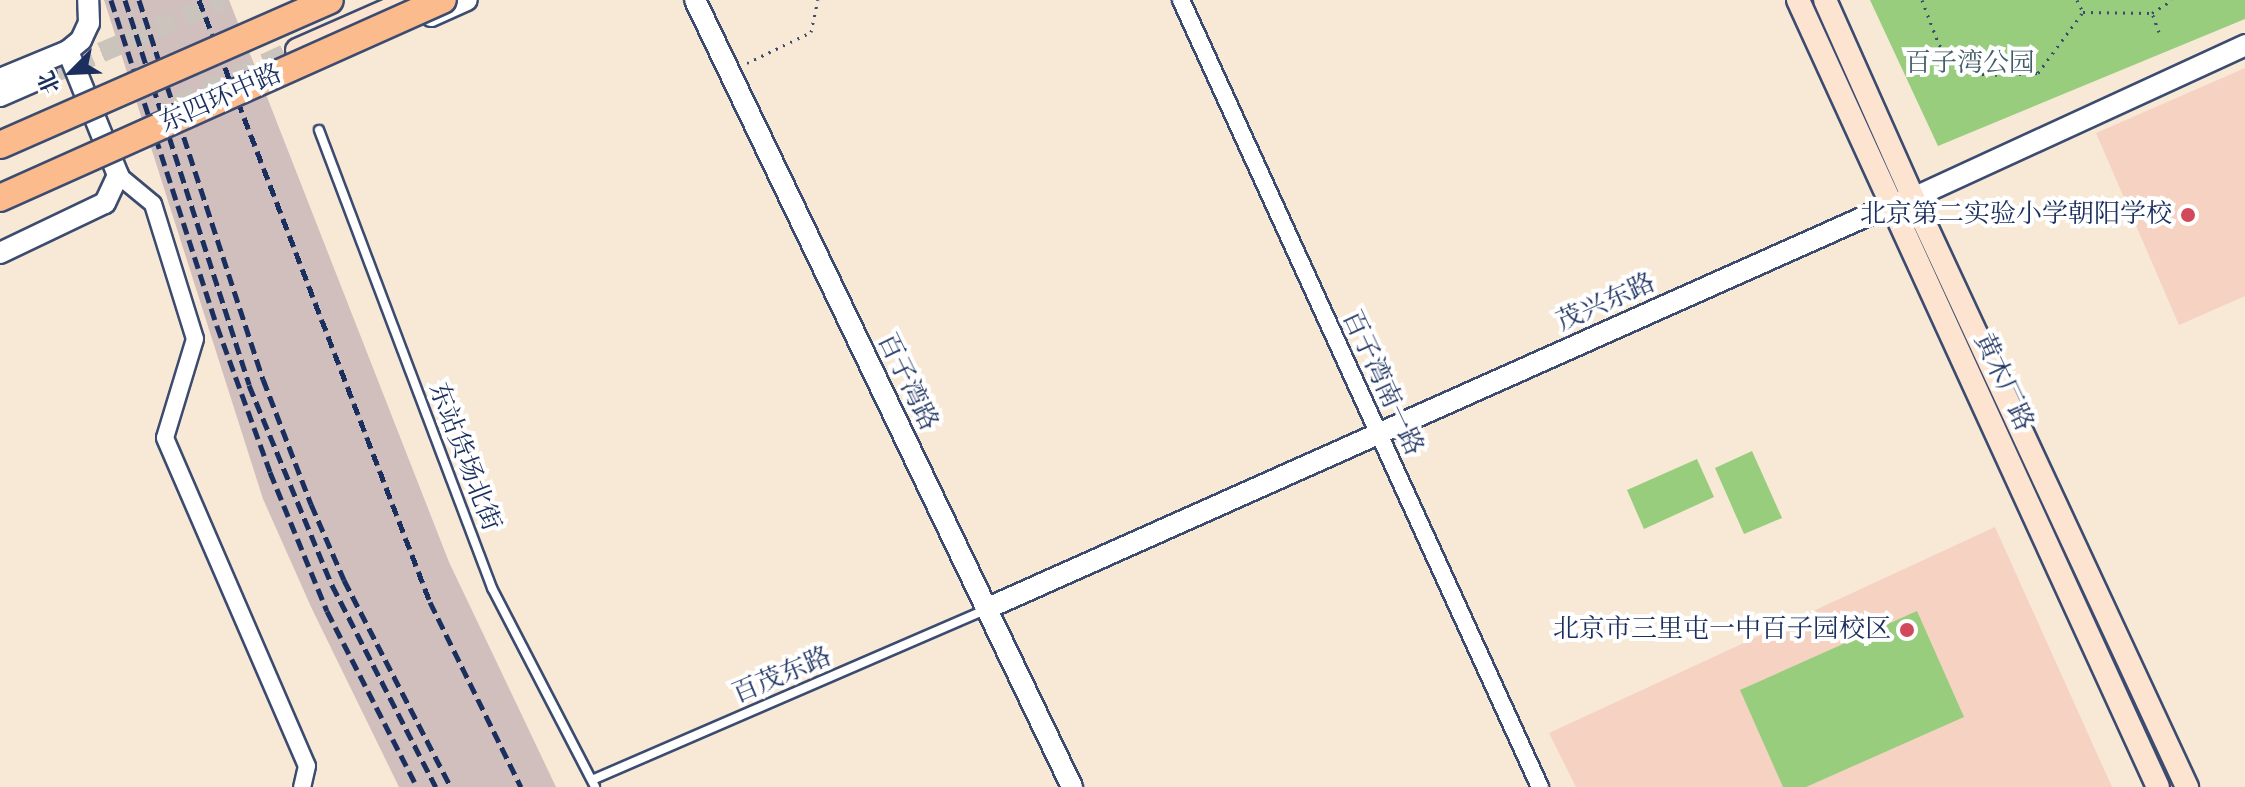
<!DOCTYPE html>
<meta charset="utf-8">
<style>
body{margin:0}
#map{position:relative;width:2245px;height:787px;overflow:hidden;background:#f7e9d5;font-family:"Libre Bodoni","Noto Serif SC",serif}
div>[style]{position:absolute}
.built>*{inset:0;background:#f6d2c3}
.industrial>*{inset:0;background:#d1bfbd}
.green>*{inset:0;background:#98cd7e}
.tertiary-tunnel>*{height:20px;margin-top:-10px;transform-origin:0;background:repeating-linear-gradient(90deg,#cbc4bd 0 20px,transparent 0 30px)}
.secondary-tunnel>*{height:22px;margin-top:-11px;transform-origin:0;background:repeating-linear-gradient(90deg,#cbc4bd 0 22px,transparent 0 33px)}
.path>*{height:3px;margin-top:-1.5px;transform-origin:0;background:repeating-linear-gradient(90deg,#3c4b70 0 2px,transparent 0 8px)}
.roads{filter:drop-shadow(2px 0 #3c4b70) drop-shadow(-2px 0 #3c4b70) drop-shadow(0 2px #3c4b70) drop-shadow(0 -2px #3c4b70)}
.service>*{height:8px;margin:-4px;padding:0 4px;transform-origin:4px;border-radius:4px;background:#fff}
.minor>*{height:16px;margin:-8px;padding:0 8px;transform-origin:8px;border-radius:8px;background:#fff}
.tertiary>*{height:20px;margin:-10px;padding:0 10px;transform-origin:10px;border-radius:10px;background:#fff}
.secondary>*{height:22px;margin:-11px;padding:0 11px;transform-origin:11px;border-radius:11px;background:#fde4d1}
.rail>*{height:5px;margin-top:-2.5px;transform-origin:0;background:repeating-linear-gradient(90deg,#1b2f5e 0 12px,transparent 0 18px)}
.bridges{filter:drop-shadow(2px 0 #3c4b70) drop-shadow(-2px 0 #3c4b70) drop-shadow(0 2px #3c4b70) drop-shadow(0 -2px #3c4b70)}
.trunk-bridge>*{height:26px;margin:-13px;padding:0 13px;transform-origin:13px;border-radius:13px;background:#fbbb8d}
.dots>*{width:22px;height:22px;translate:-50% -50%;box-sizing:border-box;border:4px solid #fff;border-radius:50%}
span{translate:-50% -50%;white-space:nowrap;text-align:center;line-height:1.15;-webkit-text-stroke:8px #fff;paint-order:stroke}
.park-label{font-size:26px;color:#405e68}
.street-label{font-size:26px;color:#1b2f5e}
.poi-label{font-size:26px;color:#1b2f5e}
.right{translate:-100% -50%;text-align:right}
.north{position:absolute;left:32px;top:32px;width:80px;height:80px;-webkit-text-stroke:6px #fff;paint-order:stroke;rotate:246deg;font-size:22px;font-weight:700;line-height:32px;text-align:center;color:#1b2f5e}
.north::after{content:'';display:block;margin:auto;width:28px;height:36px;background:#1b2f5e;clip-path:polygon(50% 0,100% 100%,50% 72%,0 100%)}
</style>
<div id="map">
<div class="built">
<i style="clip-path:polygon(2245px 68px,2245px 296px,2179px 325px,2096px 133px)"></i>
<i style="clip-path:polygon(1995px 527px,2112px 787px,1576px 787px,1549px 733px)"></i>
</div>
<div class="industrial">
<i style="clip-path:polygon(104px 0,229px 0,449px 562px,556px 787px,399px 787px,312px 609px,263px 499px)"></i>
</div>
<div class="green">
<i style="clip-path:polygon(1870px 0,2245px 0,2245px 19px,1938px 146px)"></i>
<i style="clip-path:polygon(1752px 451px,1782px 518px,1744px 534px,1715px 468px)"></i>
<i style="clip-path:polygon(1697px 459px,1714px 497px,1644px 529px,1627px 490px)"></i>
<i style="clip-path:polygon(1917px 611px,1964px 717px,1806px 787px,1783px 787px,1740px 690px)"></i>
</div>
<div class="tertiary-tunnel">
<i style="left:46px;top:76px;width:194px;rotate:-23.1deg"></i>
</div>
<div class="secondary-tunnel">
<i style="left:175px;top:106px;width:134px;rotate:-24.7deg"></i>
</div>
<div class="path">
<i style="left:1922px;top:0;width:48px;rotate:69.3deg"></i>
<i style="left:1939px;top:45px;width:44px;rotate:37.6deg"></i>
<i style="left:1974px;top:72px;width:13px;rotate:13deg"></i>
<i style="left:1987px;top:75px;width:51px;rotate:-2.2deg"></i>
<i style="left:2038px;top:73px;width:76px;rotate:-53.6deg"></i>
<i style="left:2077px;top:0;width:13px;rotate:63deg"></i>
<i style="left:2083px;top:12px;width:69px;rotate:0.8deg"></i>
<i style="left:2159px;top:32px;width:20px;rotate:-110deg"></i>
<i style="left:2152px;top:13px;width:24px;rotate:-33deg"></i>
<i style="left:747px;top:63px;width:71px;rotate:-25.8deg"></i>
<i style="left:811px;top:32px;width:33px;rotate:-78deg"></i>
</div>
<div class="roads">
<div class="service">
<i style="left:319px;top:130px;width:490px;rotate:69.3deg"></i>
<i style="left:492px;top:588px;width:224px;rotate:62.6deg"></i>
<i style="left:592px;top:780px;width:430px;rotate:-23.4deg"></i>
</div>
<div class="minor">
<i style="left:1181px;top:0;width:865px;rotate:65.48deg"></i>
<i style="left:118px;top:175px;width:45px;rotate:39.6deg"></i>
<i style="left:153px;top:204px;width:141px;rotate:72.7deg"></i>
<i style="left:195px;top:339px;width:103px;rotate:106.9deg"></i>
<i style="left:165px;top:438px;width:357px;rotate:66.6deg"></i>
<i style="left:307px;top:766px;width:22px;rotate:103deg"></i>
</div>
<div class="tertiary">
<i style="left:695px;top:0;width:873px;rotate:64.4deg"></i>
<i style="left:431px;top:16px;width:39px;rotate:-24deg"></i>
<i style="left:0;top:79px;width:74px;rotate:-22.4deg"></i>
<i style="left:68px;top:51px;width:17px;rotate:-40deg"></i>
<i style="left:81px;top:40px;width:19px;rotate:-65deg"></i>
<i style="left:89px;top:23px;width:23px;rotate:-92deg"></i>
<i style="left:0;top:96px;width:50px;rotate:-23.5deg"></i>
<i style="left:0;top:253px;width:116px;rotate:-25.5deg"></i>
<i style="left:105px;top:203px;width:31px;rotate:-65deg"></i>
<i style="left:118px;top:175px;width:134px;rotate:-112deg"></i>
<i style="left:988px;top:608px;width:989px;rotate:-24.05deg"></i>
<i style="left:1891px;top:205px;width:23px;rotate:-18deg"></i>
<i style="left:1913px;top:198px;width:366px;rotate:-24.7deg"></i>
</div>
<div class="secondary">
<i style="left:1798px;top:0;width:865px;rotate:65.42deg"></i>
<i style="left:1825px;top:0;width:217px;rotate:66deg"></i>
<i style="left:1913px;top:198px;width:650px;rotate:65.05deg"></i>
<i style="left:297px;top:50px;width:124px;rotate:-23.7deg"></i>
</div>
</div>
<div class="rail">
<i style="left:111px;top:0;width:343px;rotate:72deg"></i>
<i style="left:217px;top:326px;width:155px;rotate:70deg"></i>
<i style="left:270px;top:472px;width:150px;rotate:67.7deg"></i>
<i style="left:327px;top:611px;width:198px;rotate:62.9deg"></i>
<i style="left:125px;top:0;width:404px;rotate:72.1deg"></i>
<i style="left:249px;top:385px;width:217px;rotate:67.5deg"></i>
<i style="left:332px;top:585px;width:227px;rotate:62.8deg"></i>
<i style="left:139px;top:0;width:399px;rotate:71.9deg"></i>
<i style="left:263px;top:379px;width:134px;rotate:69deg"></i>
<i style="left:311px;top:504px;width:83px;rotate:66.5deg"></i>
<i style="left:344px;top:580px;width:233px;rotate:62.7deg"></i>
<i style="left:199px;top:0;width:645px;rotate:69.01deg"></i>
<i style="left:430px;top:602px;width:206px;rotate:63.8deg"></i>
</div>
<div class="bridges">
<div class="trunk-bridge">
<i style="left:0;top:145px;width:360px;rotate:-23.7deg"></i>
<i style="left:0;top:198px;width:485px;rotate:-24.1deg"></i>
</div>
</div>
<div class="dots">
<i style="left:2188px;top:215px;background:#d1495b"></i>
<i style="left:1907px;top:630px;background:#d1495b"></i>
</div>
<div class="park-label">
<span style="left:1970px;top:64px">百子湾公园</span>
</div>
<div class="street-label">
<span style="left:221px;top:99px;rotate:-24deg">东四环中路</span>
<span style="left:1606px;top:303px;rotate:-24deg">茂兴东路</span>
<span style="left:907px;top:382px;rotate:64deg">百子湾路</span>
<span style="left:2003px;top:382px;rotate:65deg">黄木厂路</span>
<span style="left:1382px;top:383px;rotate:65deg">百子湾南一路</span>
<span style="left:464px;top:457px;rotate:69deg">东站货场北街</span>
<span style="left:782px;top:676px;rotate:-23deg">百茂东路</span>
</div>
<div class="poi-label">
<span class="right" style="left:2172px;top:215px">北京第二实验小学朝阳学校</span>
<span class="right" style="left:1891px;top:630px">北京市三里屯一中百子园校区</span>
</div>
<div class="north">北</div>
</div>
